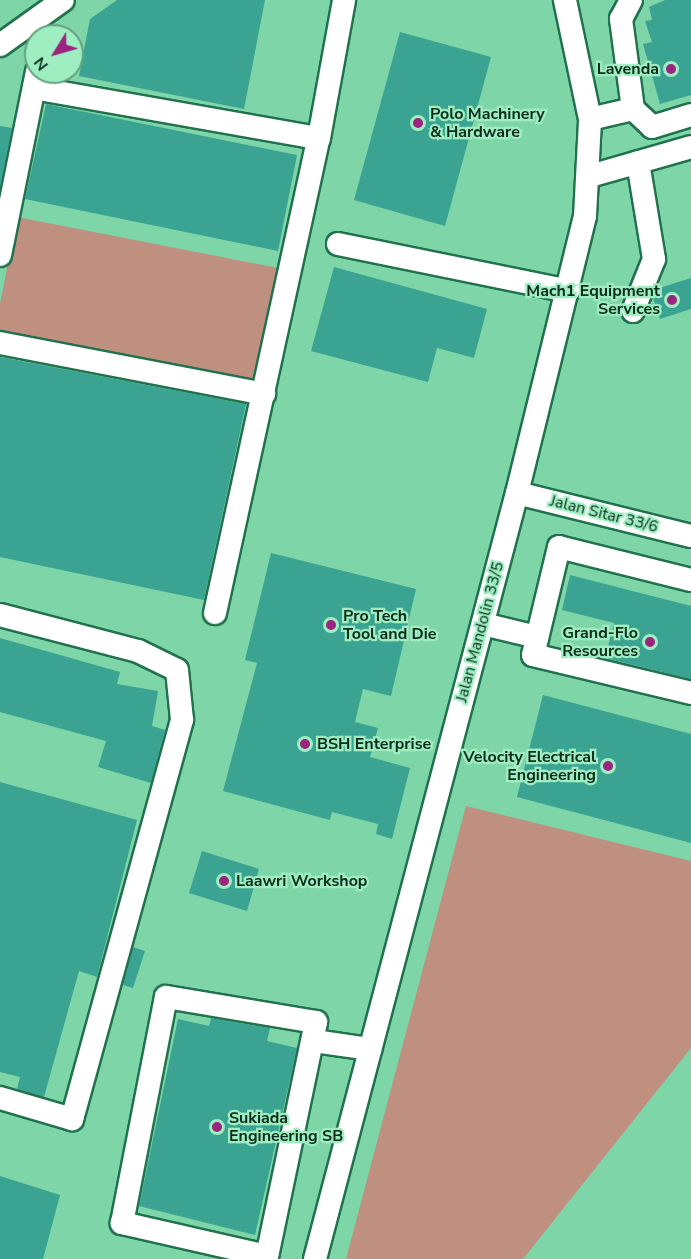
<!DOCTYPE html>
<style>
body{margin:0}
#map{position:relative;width:691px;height:1259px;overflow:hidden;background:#92e0b5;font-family:"Nunito Sans",sans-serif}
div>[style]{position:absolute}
.built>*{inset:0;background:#7ed5a7}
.green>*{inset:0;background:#bf8f7f}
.building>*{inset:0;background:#3ba391}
.roads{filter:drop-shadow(2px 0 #20724d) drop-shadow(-2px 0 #20724d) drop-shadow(0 2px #20724d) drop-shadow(0 -2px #20724d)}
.minor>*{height:22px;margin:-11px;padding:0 11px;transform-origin:11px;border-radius:11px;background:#fff}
.dots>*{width:16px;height:16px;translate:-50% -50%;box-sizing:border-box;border:3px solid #9feec2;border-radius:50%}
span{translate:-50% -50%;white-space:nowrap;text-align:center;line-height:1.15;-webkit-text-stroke:4.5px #9feec2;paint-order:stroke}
.poi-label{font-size:16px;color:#0a2c1c;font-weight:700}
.right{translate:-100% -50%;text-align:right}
.left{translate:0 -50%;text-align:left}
.street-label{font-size:16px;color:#0a2c1c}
.north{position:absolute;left:24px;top:24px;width:60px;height:60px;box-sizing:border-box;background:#9feec2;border:2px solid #63a080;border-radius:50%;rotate:233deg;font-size:16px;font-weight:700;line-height:24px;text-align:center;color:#0a2c1c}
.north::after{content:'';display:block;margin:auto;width:21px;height:27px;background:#9b247f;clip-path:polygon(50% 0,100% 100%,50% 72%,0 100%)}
</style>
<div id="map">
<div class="built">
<i style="clip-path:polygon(evenodd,0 0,691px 0,691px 1259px,0 1259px,0 0,36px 36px,72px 36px,72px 72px,36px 72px,36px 36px)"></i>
</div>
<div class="green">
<i style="clip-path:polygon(17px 217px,278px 268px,255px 386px,0 335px,0 304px)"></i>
<i style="clip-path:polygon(466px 806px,691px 861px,691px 1048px,523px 1259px,346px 1259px)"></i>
</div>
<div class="building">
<i style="clip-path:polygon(117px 0,265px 0,244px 109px,79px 76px,90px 19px)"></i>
<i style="clip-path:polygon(665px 0,691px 0,691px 95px,660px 104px,643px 44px,652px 42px,645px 21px,652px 20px,649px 7px)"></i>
<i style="clip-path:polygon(400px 32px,491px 57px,445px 226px,354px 200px)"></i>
<i style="clip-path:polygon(46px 104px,297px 155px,278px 251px,25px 199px)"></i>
<i style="clip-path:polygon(0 126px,12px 128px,0 187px)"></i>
<i style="clip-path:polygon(334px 267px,487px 309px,474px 358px,437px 348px,428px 382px,311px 351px)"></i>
<i style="clip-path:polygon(691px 278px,691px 309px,660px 319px,653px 298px,656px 289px)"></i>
<i style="clip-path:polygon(0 357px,246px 404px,204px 600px,0 557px)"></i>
<i style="clip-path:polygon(271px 553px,416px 589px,391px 696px,363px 689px,355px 722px,378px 728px,370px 757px,410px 768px,392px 839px,376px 834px,378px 824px,332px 812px,330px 820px,223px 791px,257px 663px,245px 660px)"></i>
<i style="clip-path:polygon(570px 575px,691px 606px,691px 679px,605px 658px,614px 623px,562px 610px)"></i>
<i style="clip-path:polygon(0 638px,120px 672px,117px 684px,158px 691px,152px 726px,165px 730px,151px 783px,98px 767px,106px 741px,0 712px)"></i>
<i style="clip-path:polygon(543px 695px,691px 734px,691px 843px,517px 797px)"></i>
<i style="clip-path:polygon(0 782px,137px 820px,97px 977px,79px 971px,44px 1097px,17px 1089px,20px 1077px,0 1072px)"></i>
<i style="clip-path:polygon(202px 851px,259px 869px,247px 911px,189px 893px)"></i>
<i style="clip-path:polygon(133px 947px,145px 951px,133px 988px,123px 985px)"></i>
<i style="clip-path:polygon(211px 1018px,270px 1028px,267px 1041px,297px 1048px,255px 1235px,139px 1206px,178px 1019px,209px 1026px)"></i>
<i style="clip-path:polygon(0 1176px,60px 1195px,43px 1259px,0 1259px)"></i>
</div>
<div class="roads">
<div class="minor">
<i style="left:0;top:45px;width:77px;rotate:-35.5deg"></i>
<i style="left:34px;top:88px;width:289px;rotate:10deg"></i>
<i style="left:633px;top:109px;width:26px;rotate:43deg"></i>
<i style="left:652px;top:127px;width:41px;rotate:-17.1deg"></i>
<i style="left:590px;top:119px;width:44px;rotate:-13.1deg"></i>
<i style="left:633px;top:109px;width:91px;rotate:-97.6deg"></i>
<i style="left:621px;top:19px;width:21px;rotate:-62deg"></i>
<i style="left:590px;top:176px;width:105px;rotate:-16deg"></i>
<i style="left:338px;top:244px;width:235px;rotate:11.5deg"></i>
<i style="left:0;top:255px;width:187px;rotate:-78.6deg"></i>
<i style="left:633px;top:311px;width:56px;rotate:-68deg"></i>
<i style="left:654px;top:259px;width:98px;rotate:-99.4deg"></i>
<i style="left:0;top:343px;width:269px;rotate:10.9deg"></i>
<i style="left:517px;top:493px;width:179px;rotate:13.9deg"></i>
<i style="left:691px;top:580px;width:136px;rotate:-166deg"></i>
<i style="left:559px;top:547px;width:111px;rotate:103.5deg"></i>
<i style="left:533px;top:655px;width:163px;rotate:13.5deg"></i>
<i style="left:215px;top:613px;width:486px;rotate:-77.7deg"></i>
<i style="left:319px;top:138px;width:140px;rotate:-79.7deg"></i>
<i style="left:0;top:615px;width:143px;rotate:14.6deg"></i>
<i style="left:138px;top:651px;width:43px;rotate:26deg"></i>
<i style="left:177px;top:670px;width:50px;rotate:84.3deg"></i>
<i style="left:182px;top:720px;width:414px;rotate:105.4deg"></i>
<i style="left:72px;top:1119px;width:75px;rotate:-163.7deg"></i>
<i style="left:483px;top:624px;width:56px;rotate:13.5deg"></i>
<i style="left:166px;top:997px;width:152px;rotate:9.5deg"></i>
<i style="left:316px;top:1022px;width:239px;rotate:101.8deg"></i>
<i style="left:267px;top:1256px;width:149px;rotate:-167.2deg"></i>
<i style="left:122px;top:1223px;width:230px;rotate:-79deg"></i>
<i style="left:314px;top:1041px;width:57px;rotate:8.1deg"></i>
<i style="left:315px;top:1259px;width:792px;rotate:-75.23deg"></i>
<i style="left:517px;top:493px;width:285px;rotate:-76.2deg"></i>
<i style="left:585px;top:216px;width:97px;rotate:-87deg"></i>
<i style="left:590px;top:119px;width:122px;rotate:-101.9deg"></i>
</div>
</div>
<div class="dots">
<i style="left:671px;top:69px;background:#9b247f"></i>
<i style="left:418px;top:123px;background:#9b247f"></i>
<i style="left:672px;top:300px;background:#9b247f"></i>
<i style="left:331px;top:625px;background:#9b247f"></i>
<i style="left:650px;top:642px;background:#9b247f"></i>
<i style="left:305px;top:744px;background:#9b247f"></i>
<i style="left:608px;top:766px;background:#9b247f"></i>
<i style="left:224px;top:881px;background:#9b247f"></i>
<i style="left:217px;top:1127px;background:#9b247f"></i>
</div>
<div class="poi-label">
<span class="right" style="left:659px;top:69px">Lavenda</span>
<span class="left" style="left:430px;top:123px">Polo Machinery<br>&amp; Hardware</span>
<span class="right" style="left:660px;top:300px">Mach1 Equipment<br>Services</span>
<span class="left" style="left:343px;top:625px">Pro Tech<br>Tool and Die</span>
<span class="right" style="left:638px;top:642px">Grand-Flo<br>Resources</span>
<span class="left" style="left:317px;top:744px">BSH Enterprise</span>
<span class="right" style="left:596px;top:766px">Velocity Electrical<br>Engineering</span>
<span class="left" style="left:236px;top:881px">Laawri Workshop</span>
<span class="left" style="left:229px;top:1127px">Sukiada<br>Engineering SB</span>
</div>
<div class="street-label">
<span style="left:604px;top:514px;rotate:14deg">Jalan Sitar 33/6</span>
<span style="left:480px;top:632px;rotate:-75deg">Jalan Mandolin 33/5</span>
</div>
<div class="north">N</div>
</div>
